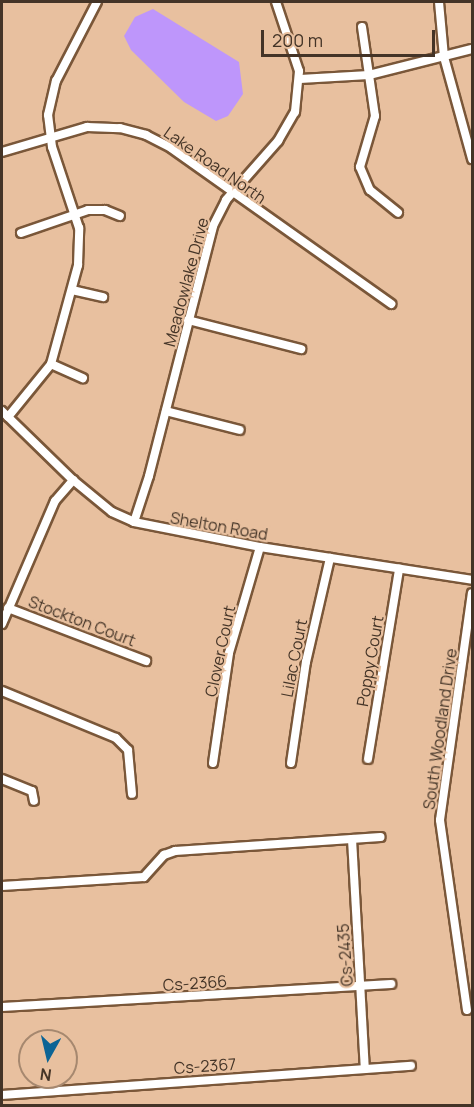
<!DOCTYPE html>
<style>
body{margin:0}
#map{position:relative;width:474px;height:1107px;overflow:hidden;background:#e8c09f;font-family:Manrope,sans-serif}
div>[style]{position:absolute}
.water>*{inset:0;background:#be96fb}
.roads{filter:drop-shadow(2px 0 #7a5739) drop-shadow(-2px 0 #7a5739) drop-shadow(0 2px #7a5739) drop-shadow(0 -2px #7a5739)}
.minor>*{height:8px;margin:-4px;padding:0 4px;transform-origin:4px;border-radius:4px;background:#fff}
span{translate:-50% -50%;white-space:nowrap;text-align:center;line-height:1.15;-webkit-text-stroke:4.5px #e8c09f;paint-order:stroke}
.street-label{font-size:16px;color:#443427}
.frame{position:absolute;inset:0;border:3px solid #443427;pointer-events:none}
.north{position:absolute;left:18px;top:1029px;width:60px;height:60px;box-sizing:border-box;background:#e8c09f;border:2px solid #a6886f;border-radius:50%;rotate:188deg;font-size:16px;font-weight:700;line-height:24px;text-align:center;color:#443427}
.north::after{content:'';display:block;margin:auto;width:21px;height:27px;background:#0c6495;clip-path:polygon(50% 0,100% 100%,50% 72%,0 100%)}
.scale{position:absolute;left:261px;top:30px;width:174px;height:27px;box-sizing:border-box;border:3px solid #443427;border-top:0;padding-left:8px;font-size:18px;line-height:21px;white-space:nowrap;color:#443427;-webkit-text-stroke:4px #e8c09f;paint-order:stroke}
</style>
<div id="map">
<div class="water">
<i style="clip-path:polygon(153px 9px,239px 62px,243px 94px,228px 116px,216px 121px,184px 102px,131px 50px,124px 36px,135px 17px)"></i>
</div>
<div class="roads">
<div class="minor">
<i style="left:439px;top:2px;width:55px;rotate:84.8deg"></i>
<i style="left:444px;top:57px;width:106px;rotate:74.6deg"></i>
<i style="left:362px;top:27px;width:90px;rotate:81.7deg"></i>
<i style="left:375px;top:116px;width:53px;rotate:106.4deg"></i>
<i style="left:360px;top:167px;width:25px;rotate:67deg"></i>
<i style="left:370px;top:190px;width:36px;rotate:39deg"></i>
<i style="left:300px;top:79px;width:69px;rotate:-3.3deg"></i>
<i style="left:369px;top:75px;width:106px;rotate:-14.2deg"></i>
<i style="left:2px;top:152px;width:89px;rotate:-16.4deg"></i>
<i style="left:87px;top:127px;width:33px;rotate:2deg"></i>
<i style="left:120px;top:128px;width:27px;rotate:15deg"></i>
<i style="left:146px;top:135px;width:28px;rotate:27deg"></i>
<i style="left:171px;top:148px;width:270px;rotate:35.3deg"></i>
<i style="left:21px;top:233px;width:71px;rotate:-18.9deg"></i>
<i style="left:88px;top:210px;width:17px"></i>
<i style="left:105px;top:210px;width:16px;rotate:22deg"></i>
<i style="left:72px;top:290px;width:32px;rotate:13deg"></i>
<i style="left:188px;top:320px;width:117px;rotate:14.4deg"></i>
<i style="left:51px;top:364px;width:35px;rotate:24deg"></i>
<i style="left:2px;top:411px;width:99px;rotate:44.2deg"></i>
<i style="left:73px;top:480px;width:50px;rotate:39.4deg"></i>
<i style="left:112px;top:512px;width:24px;rotate:24deg"></i>
<i style="left:134px;top:522px;width:128px;rotate:11.2deg"></i>
<i style="left:260px;top:547px;width:215px;rotate:8.8deg"></i>
<i style="left:166px;top:411px;width:76px;rotate:14.4deg"></i>
<i style="left:8px;top:417px;width:68px;rotate:-50.9deg"></i>
<i style="left:51px;top:364px;width:103px;rotate:-74.7deg"></i>
<i style="left:78px;top:265px;width:37px;rotate:-88deg"></i>
<i style="left:79px;top:228px;width:85px;rotate:-108.4deg"></i>
<i style="left:52px;top:147px;width:32px;rotate:-97deg"></i>
<i style="left:48px;top:115px;width:35px;rotate:-77deg"></i>
<i style="left:56px;top:81px;width:89px;rotate:-62.6deg"></i>
<i style="left:134px;top:522px;width:48px;rotate:-71.9deg"></i>
<i style="left:149px;top:476px;width:258px;rotate:-75.6deg"></i>
<i style="left:213px;top:226px;width:29px;rotate:-63deg"></i>
<i style="left:226px;top:200px;width:79px;rotate:-48.6deg"></i>
<i style="left:278px;top:141px;width:34px;rotate:-60deg"></i>
<i style="left:295px;top:112px;width:41px;rotate:-84.4deg"></i>
<i style="left:299px;top:71px;width:73px;rotate:-108.4deg"></i>
<i style="left:8px;top:608px;width:148px;rotate:21deg"></i>
<i style="left:2px;top:624px;width:134px;rotate:-66.7deg"></i>
<i style="left:55px;top:501px;width:28px;rotate:-49deg"></i>
<i style="left:2px;top:691px;width:123px;rotate:22.4deg"></i>
<i style="left:116px;top:738px;width:17px;rotate:45deg"></i>
<i style="left:128px;top:750px;width:44px;rotate:84.8deg"></i>
<i style="left:368px;top:759px;width:193px;rotate:-80.7deg"></i>
<i style="left:213px;top:763px;width:111px;rotate:-81.7deg"></i>
<i style="left:229px;top:653px;width:110px;rotate:-73.7deg"></i>
<i style="left:291px;top:763px;width:102px;rotate:-81.6deg"></i>
<i style="left:306px;top:662px;width:107px;rotate:-77deg"></i>
<i style="left:2px;top:779px;width:32px;rotate:22deg"></i>
<i style="left:32px;top:791px;width:10px;rotate:79deg"></i>
<i style="left:352px;top:839px;width:230px;rotate:86.8deg"></i>
<i style="left:2px;top:886px;width:142px;rotate:-3.6deg"></i>
<i style="left:144px;top:877px;width:30px;rotate:-48deg"></i>
<i style="left:164px;top:855px;width:12px;rotate:-20deg"></i>
<i style="left:175px;top:851px;width:206px;rotate:-3.9deg"></i>
<i style="left:2px;top:1007px;width:390px;rotate:-3.4deg"></i>
<i style="left:467px;top:1010px;width:192px;rotate:-98.1deg"></i>
<i style="left:440px;top:820px;width:229px;rotate:-82deg"></i>
<i style="left:2px;top:1095px;width:410px;rotate:-4.1deg"></i>
</div>
</div>
<div class="street-label">
<span style="left:215px;top:165px;rotate:35deg">Lake Road North</span>
<span style="left:186px;top:282px;rotate:-75deg">Meadowlake Drive</span>
<span style="left:219px;top:526px;rotate:10deg">Shelton Road</span>
<span style="left:82px;top:621px;rotate:21deg">Stockton Court</span>
<span style="left:220px;top:651px;rotate:-78deg">Clover Court</span>
<span style="left:294px;top:658px;rotate:-79deg">Lilac Court</span>
<span style="left:370px;top:661px;rotate:-80deg">Poppy Court</span>
<span style="left:440px;top:729px;rotate:-82deg">South Woodland Drive</span>
<span style="left:345px;top:955px;rotate:-94deg">Cs-2435</span>
<span style="left:195px;top:983px;rotate:-4deg">Cs-2366</span>
<span style="left:205px;top:1066px;rotate:-4deg">Cs-2367</span>
</div>
<div class="frame"></div>
<div class="north">N</div>
<div class="scale">200 m</div>
</div>
